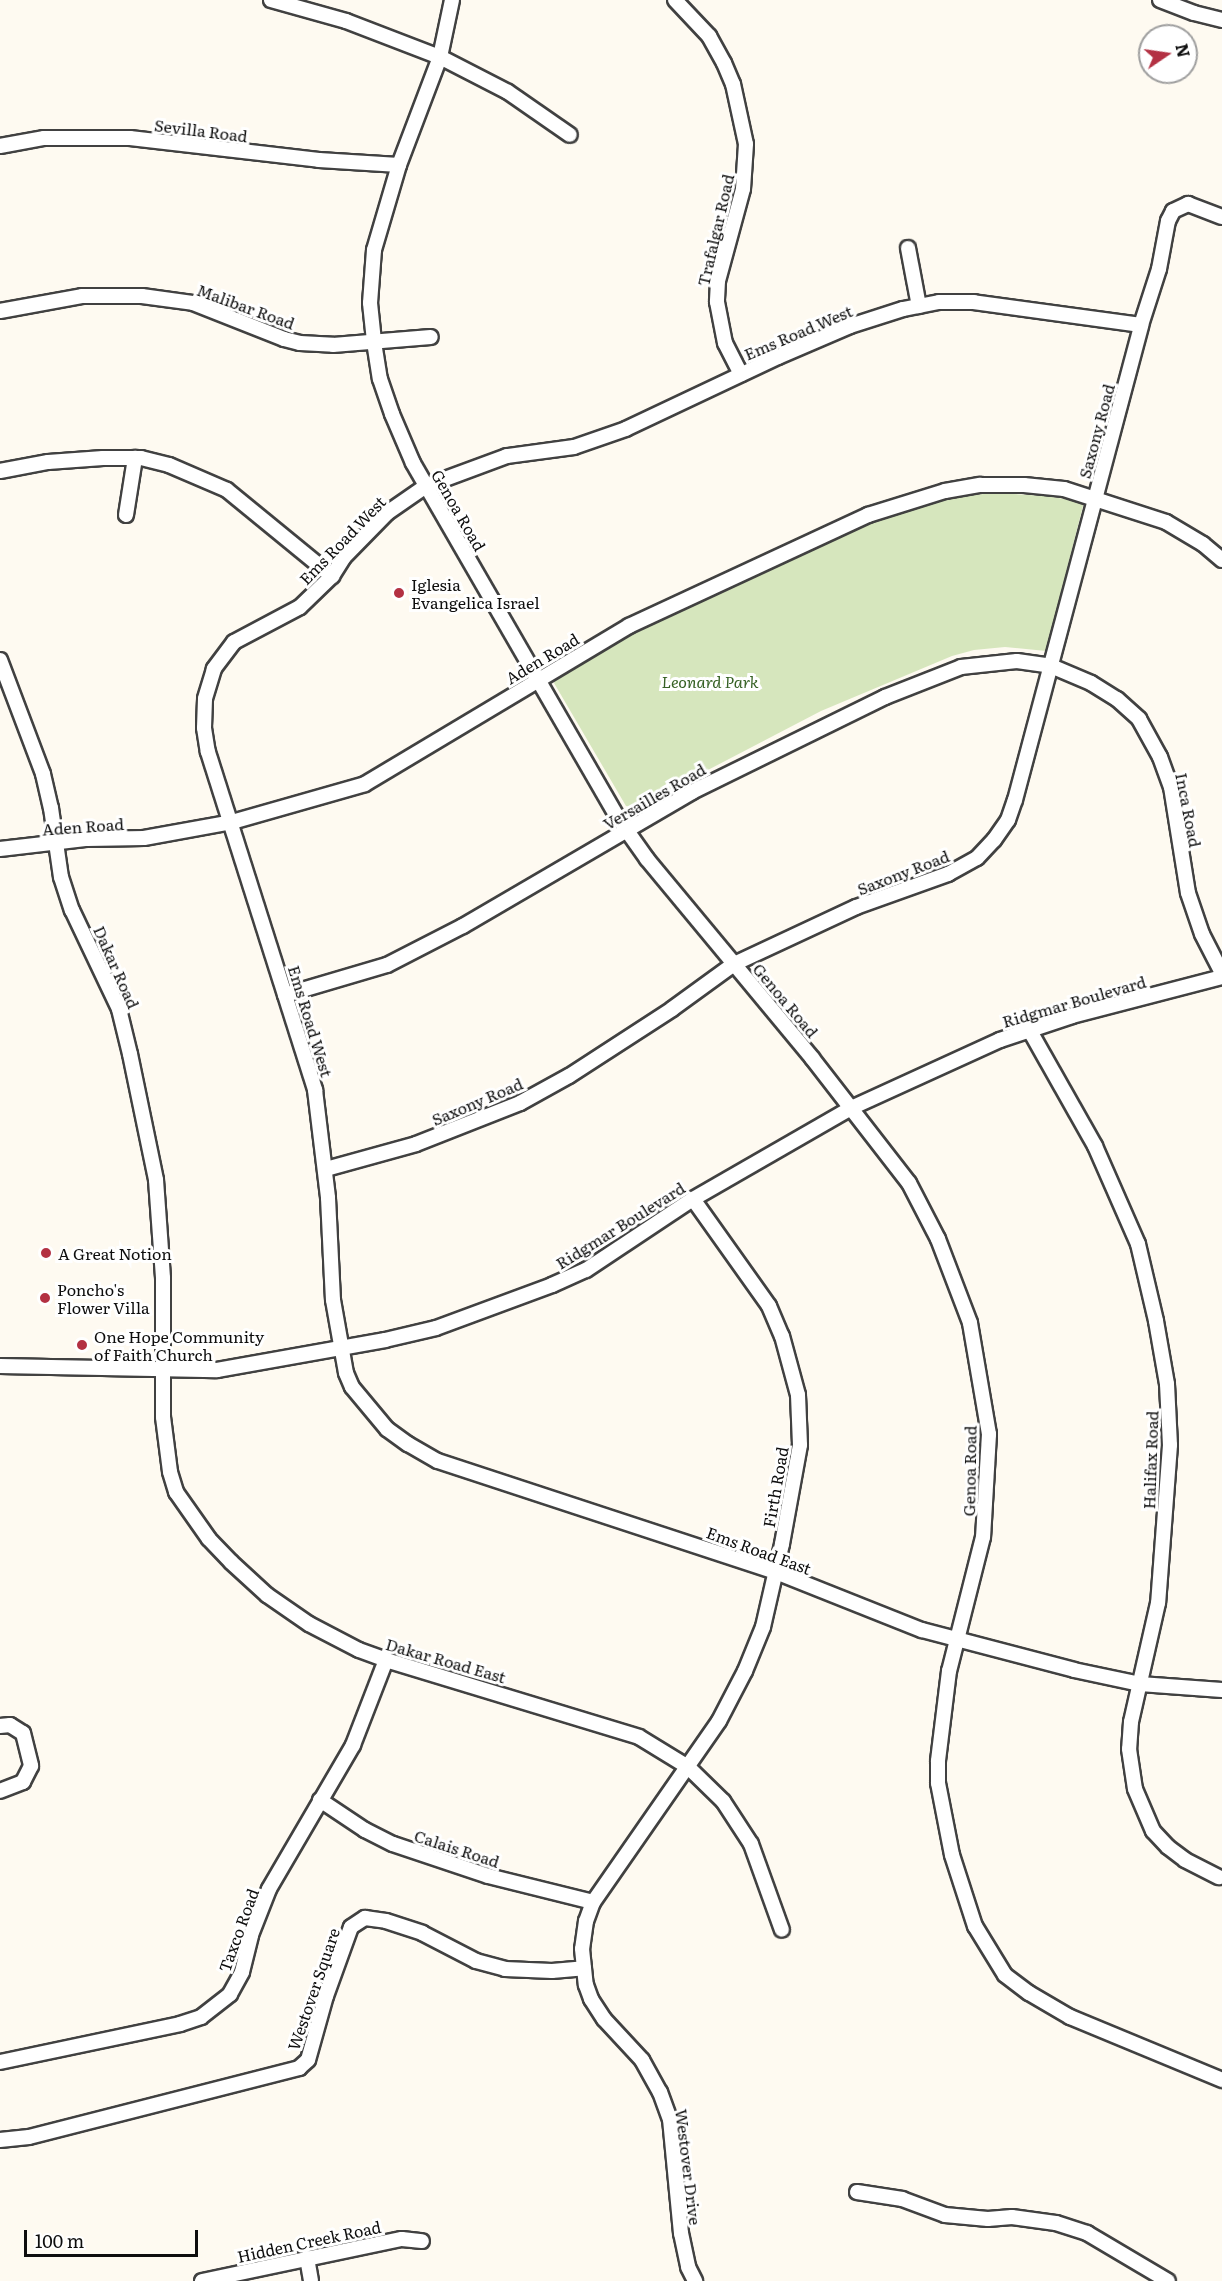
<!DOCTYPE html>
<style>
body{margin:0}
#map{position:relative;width:1222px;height:2281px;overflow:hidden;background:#fefaf1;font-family:Literata,serif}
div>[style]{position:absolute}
.green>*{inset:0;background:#d6e6bd}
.roads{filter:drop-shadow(2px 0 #414141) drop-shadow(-2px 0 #414141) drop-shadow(0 2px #414141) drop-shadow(0 -2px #414141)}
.minor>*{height:14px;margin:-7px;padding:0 7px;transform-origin:7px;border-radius:7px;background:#fff}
.dots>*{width:16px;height:16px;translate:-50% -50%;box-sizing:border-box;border:3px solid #fff;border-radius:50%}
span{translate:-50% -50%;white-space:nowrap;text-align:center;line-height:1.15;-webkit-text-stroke:6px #fff;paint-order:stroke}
.street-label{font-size:16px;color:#0e0e0e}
.poi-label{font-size:16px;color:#0e0e0e}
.left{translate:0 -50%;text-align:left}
.park-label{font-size:16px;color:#366124;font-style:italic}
.north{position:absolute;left:1138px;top:24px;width:60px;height:60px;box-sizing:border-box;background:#fff;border:2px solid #9f9f9f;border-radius:50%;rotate:77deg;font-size:16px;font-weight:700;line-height:24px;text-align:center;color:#0e0e0e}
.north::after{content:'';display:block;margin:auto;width:21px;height:27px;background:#b33143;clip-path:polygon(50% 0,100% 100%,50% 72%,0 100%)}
.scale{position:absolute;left:24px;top:2230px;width:174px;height:27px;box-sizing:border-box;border:3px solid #0e0e0e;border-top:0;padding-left:8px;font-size:18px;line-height:21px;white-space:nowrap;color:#0e0e0e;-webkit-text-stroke:4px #fff;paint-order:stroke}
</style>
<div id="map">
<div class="green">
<i style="clip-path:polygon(995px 493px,1046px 496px,1084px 502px,1046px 651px,1005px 647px,974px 650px,952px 656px,821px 711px,635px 808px,626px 806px,554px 683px,557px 674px,695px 600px,869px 521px,950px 497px)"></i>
</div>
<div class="roads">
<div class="minor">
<i style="left:271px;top:0;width:78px;rotate:15.6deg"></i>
<i style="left:346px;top:21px;width:101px;rotate:21deg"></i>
<i style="left:440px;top:57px;width:76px;rotate:27.2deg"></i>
<i style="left:508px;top:92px;width:75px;rotate:34.7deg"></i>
<i style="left:452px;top:0;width:58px;rotate:101.9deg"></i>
<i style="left:440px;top:57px;width:116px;rotate:110.8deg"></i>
<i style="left:399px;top:165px;width:89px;rotate:106.4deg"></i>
<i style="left:374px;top:250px;width:53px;rotate:94.3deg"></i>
<i style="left:370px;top:303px;width:39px;rotate:84deg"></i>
<i style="left:374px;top:342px;width:37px;rotate:81deg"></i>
<i style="left:380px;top:379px;width:37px;rotate:71deg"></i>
<i style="left:392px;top:414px;width:53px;rotate:66.8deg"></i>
<i style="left:413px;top:463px;width:410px;rotate:60deg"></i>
<i style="left:618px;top:818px;width:50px;rotate:54.7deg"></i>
<i style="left:647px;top:859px;width:259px;rotate:50.3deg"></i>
<i style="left:812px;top:1058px;width:158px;rotate:52.2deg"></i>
<i style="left:909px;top:1183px;width:63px;rotate:62.6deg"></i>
<i style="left:938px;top:1239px;width:90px;rotate:69.1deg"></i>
<i style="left:970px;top:1323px;width:113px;rotate:80.3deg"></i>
<i style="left:989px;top:1434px;width:103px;rotate:93.3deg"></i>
<i style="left:983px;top:1537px;width:138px;rotate:104.2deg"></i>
<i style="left:949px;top:1671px;width:91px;rotate:97deg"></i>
<i style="left:938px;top:1761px;width:22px;rotate:90deg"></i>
<i style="left:938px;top:1783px;width:73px;rotate:79deg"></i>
<i style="left:952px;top:1855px;width:75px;rotate:72.1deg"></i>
<i style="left:975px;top:1926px;width:57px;rotate:58.5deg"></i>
<i style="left:1005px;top:1975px;width:30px;rotate:37deg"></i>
<i style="left:1029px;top:1993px;width:48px;rotate:30.3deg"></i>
<i style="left:1070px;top:2017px;width:165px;rotate:22.5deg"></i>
<i style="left:675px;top:0;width:50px;rotate:46.6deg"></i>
<i style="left:709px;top:36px;width:31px;rotate:61deg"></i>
<i style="left:724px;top:63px;width:23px;rotate:67deg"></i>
<i style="left:733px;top:84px;width:61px;rotate:77.8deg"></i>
<i style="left:746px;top:144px;width:45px;rotate:93.8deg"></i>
<i style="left:743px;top:189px;width:95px;rotate:105.2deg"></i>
<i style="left:718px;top:281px;width:21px;rotate:93deg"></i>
<i style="left:717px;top:302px;width:42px;rotate:79deg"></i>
<i style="left:725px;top:343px;width:35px;rotate:63deg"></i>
<i style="left:1160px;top:0;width:36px;rotate:21deg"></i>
<i style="left:1194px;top:13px;width:29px;rotate:14deg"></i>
<i style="left:0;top:146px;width:45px;rotate:-10.3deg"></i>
<i style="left:44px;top:138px;width:86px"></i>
<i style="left:130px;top:138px;width:190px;rotate:6.6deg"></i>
<i style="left:319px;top:160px;width:80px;rotate:3.6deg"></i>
<i style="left:908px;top:248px;width:59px;rotate:79.3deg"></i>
<i style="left:0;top:311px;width:83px;rotate:-10.4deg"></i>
<i style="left:82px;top:296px;width:60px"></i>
<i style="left:142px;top:296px;width:51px;rotate:7.8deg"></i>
<i style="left:193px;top:303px;width:98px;rotate:21.6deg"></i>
<i style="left:284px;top:339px;width:16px;rotate:14deg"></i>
<i style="left:300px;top:343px;width:33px;rotate:3deg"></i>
<i style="left:333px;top:345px;width:98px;rotate:-4.7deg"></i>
<i style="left:1141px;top:325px;width:169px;rotate:-172.2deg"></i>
<i style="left:974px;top:302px;width:35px;rotate:180deg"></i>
<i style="left:939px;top:302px;width:37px;rotate:169deg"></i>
<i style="left:903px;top:309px;width:56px;rotate:162.2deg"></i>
<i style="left:850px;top:326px;width:78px;rotate:156.7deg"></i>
<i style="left:778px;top:357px;width:168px;rotate:154.7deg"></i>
<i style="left:626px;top:429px;width:55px;rotate:160.9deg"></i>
<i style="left:574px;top:447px;width:68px;rotate:172.3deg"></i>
<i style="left:507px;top:456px;width:86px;rotate:159.7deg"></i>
<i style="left:426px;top:486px;width:47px;rotate:145.3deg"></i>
<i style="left:387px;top:513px;width:62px;rotate:134.3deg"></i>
<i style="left:344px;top:557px;width:22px;rotate:122deg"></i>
<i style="left:332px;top:576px;width:45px;rotate:135.9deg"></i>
<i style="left:300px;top:607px;width:75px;rotate:152.1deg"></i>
<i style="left:234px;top:642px;width:34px;rotate:127deg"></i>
<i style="left:214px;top:669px;width:31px;rotate:107deg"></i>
<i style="left:205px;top:699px;width:29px;rotate:92deg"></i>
<i style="left:204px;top:728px;width:24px;rotate:81deg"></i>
<i style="left:208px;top:752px;width:355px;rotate:72.4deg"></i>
<i style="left:315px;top:1090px;width:109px;rotate:83.1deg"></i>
<i style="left:328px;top:1198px;width:102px;rotate:87.2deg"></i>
<i style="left:333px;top:1300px;width:74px;rotate:79.9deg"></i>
<i style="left:346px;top:1373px;width:15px;rotate:67deg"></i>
<i style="left:352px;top:1387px;width:55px;rotate:50.2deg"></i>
<i style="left:387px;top:1429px;width:26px;rotate:36deg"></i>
<i style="left:408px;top:1444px;width:34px;rotate:30deg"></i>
<i style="left:438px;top:1461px;width:356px;rotate:18.2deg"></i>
<i style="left:776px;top:1572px;width:157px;rotate:21.7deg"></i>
<i style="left:922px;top:1630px;width:157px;rotate:14.7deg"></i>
<i style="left:1074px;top:1670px;width:67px;rotate:12deg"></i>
<i style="left:1140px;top:1684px;width:82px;rotate:4.2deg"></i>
<i style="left:0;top:471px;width:49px;rotate:-10.6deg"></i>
<i style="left:48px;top:462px;width:55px;rotate:-4.2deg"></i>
<i style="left:103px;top:458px;width:38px"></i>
<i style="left:141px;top:458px;width:29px;rotate:14deg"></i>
<i style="left:169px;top:465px;width:63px;rotate:23.3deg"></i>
<i style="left:227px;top:490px;width:136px;rotate:39.3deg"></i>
<i style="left:126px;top:515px;width:58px;rotate:-81deg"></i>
<i style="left:0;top:660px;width:122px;rotate:69.3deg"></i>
<i style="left:43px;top:774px;width:35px;rotate:77deg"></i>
<i style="left:51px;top:808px;width:70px;rotate:81.8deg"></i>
<i style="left:61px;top:877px;width:35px;rotate:72deg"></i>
<i style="left:72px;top:910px;width:110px;rotate:64.6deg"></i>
<i style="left:119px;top:1009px;width:46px;rotate:76.3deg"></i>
<i style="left:130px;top:1054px;width:129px;rotate:78.3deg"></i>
<i style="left:156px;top:1180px;width:98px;rotate:85.9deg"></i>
<i style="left:163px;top:1278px;width:139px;rotate:90deg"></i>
<i style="left:163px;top:1417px;width:55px;rotate:82.7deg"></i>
<i style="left:170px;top:1472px;width:21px;rotate:73deg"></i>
<i style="left:176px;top:1492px;width:57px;rotate:54.9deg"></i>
<i style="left:209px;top:1539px;width:32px;rotate:46deg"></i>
<i style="left:231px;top:1562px;width:49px;rotate:42.5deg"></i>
<i style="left:267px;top:1595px;width:51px;rotate:34.6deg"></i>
<i style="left:309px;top:1624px;width:56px;rotate:27.5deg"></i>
<i style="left:359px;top:1650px;width:29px;rotate:20deg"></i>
<i style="left:386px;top:1660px;width:264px;rotate:16.9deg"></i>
<i style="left:639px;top:1737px;width:57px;rotate:31.5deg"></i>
<i style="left:688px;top:1767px;width:49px;rotate:44.2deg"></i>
<i style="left:723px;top:1801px;width:51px;rotate:56.9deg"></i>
<i style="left:751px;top:1844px;width:91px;rotate:70.2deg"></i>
<i style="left:0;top:849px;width:88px;rotate:-6.6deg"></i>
<i style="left:87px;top:839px;width:57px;rotate:-1deg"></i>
<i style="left:144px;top:838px;width:89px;rotate:-10.3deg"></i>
<i style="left:232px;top:822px;width:138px;rotate:-15.9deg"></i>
<i style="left:365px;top:784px;width:308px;rotate:-30.9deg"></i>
<i style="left:629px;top:626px;width:264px;rotate:-24.9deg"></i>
<i style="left:868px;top:515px;width:81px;rotate:-17.3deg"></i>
<i style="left:945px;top:491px;width:36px;rotate:-10deg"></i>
<i style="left:980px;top:485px;width:44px"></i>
<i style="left:1024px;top:485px;width:40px;rotate:5.7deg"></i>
<i style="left:1064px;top:489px;width:107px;rotate:17.9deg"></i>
<i style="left:1166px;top:522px;width:43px;rotate:30.7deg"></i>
<i style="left:1203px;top:544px;width:25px;rotate:40deg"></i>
<i style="left:285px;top:995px;width:106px;rotate:-16.4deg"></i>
<i style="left:387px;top:965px;width:85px;rotate:-27.2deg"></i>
<i style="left:463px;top:926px;width:265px;rotate:-30.3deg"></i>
<i style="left:692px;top:792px;width:215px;rotate:-26.2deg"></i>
<i style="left:885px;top:697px;width:82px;rotate:-21.5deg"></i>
<i style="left:961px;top:667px;width:56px;rotate:-6.1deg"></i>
<i style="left:1017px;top:661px;width:34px;rotate:8deg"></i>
<i style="left:1051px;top:666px;width:43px;rotate:23deg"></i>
<i style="left:1091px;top:683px;width:31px;rotate:32deg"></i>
<i style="left:1117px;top:699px;width:30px;rotate:42deg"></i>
<i style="left:1139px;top:719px;width:43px;rotate:61.1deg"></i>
<i style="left:1160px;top:757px;width:32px;rotate:70deg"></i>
<i style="left:1171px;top:787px;width:107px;rotate:80.9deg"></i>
<i style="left:1188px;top:893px;width:43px;rotate:71.1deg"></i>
<i style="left:1202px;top:934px;width:44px;rotate:62.9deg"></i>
<i style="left:1030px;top:1031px;width:132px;rotate:60.5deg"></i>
<i style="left:1095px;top:1146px;width:107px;rotate:66.3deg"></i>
<i style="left:1138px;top:1244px;width:79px;rotate:76.8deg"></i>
<i style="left:1156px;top:1321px;width:64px;rotate:80.1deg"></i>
<i style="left:1167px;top:1384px;width:61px;rotate:87.2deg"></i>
<i style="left:1170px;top:1445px;width:158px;rotate:94.3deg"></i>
<i style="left:1158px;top:1603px;width:122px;rotate:102.8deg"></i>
<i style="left:1131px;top:1722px;width:27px;rotate:94deg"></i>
<i style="left:1129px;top:1749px;width:40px;rotate:81.5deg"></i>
<i style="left:1135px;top:1789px;width:46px;rotate:66.8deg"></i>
<i style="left:1153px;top:1831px;width:22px;rotate:47deg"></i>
<i style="left:1168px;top:1847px;width:21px;rotate:37deg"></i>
<i style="left:1185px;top:1860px;width:38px;rotate:27deg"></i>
<i style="left:326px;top:1169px;width:93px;rotate:-15.5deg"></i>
<i style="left:416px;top:1144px;width:112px;rotate:-21.5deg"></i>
<i style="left:520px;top:1103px;width:56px;rotate:-28.9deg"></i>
<i style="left:569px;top:1076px;width:123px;rotate:-33deg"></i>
<i style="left:672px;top:1009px;width:77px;rotate:-36deg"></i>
<i style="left:734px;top:964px;width:135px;rotate:-25deg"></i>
<i style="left:856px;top:907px;width:98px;rotate:-19.7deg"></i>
<i style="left:948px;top:874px;width:33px;rotate:-29deg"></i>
<i style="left:977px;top:858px;width:25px;rotate:-47deg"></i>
<i style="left:994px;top:840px;width:24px;rotate:-55deg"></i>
<i style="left:1008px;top:820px;width:21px;rotate:-71deg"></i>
<i style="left:1015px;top:800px;width:491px;rotate:-75.1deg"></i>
<i style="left:1141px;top:325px;width:59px;rotate:-72.2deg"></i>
<i style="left:1159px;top:269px;width:49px;rotate:-79.4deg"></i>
<i style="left:1168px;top:221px;width:11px;rotate:-63deg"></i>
<i style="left:1173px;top:211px;width:17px;rotate:-25deg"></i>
<i style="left:1188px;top:204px;width:36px;rotate:21deg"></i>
<i style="left:693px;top:1199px;width:131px;rotate:54.6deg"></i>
<i style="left:769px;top:1306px;width:33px;rotate:67deg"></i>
<i style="left:782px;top:1336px;width:61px;rotate:74.8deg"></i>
<i style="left:798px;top:1395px;width:50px;rotate:87.7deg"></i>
<i style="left:800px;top:1445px;width:101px;rotate:100.3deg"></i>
<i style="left:782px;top:1544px;width:85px;rotate:102.9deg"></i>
<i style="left:763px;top:1627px;width:48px;rotate:112.2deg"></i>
<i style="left:745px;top:1671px;width:56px;rotate:117.5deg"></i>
<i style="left:719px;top:1721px;width:221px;rotate:124.8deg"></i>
<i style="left:593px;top:1902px;width:20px;rotate:110deg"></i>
<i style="left:586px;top:1921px;width:28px;rotate:98deg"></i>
<i style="left:582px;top:1949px;width:36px;rotate:84deg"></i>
<i style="left:586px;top:1985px;width:15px;rotate:70deg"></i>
<i style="left:591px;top:1999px;width:24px;rotate:57deg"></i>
<i style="left:604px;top:2019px;width:56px;rotate:47.2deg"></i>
<i style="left:642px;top:2060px;width:37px;rotate:61deg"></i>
<i style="left:660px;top:2092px;width:29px;rotate:70deg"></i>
<i style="left:670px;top:2119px;width:115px;rotate:84.5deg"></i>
<i style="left:681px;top:2233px;width:35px;rotate:78deg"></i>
<i style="left:688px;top:2267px;width:16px;rotate:63deg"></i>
<i style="left:0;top:1366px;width:217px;rotate:1.1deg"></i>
<i style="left:217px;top:1370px;width:171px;rotate:-10.1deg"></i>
<i style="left:385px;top:1340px;width:52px;rotate:-13.2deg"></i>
<i style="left:436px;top:1328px;width:124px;rotate:-20.3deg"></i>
<i style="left:552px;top:1285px;width:37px;rotate:-24deg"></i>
<i style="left:586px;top:1270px;width:128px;rotate:-33.6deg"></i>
<i style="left:693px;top:1199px;width:182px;rotate:-29.9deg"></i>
<i style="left:851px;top:1108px;width:164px;rotate:-24.5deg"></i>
<i style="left:1000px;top:1040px;width:76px;rotate:-18.4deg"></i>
<i style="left:1072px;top:1016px;width:155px;rotate:-14.6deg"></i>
<i style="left:0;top:1726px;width:10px;rotate:-6deg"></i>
<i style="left:10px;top:1725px;width:15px;rotate:32deg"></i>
<i style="left:23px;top:1733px;width:34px;rotate:76deg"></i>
<i style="left:31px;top:1766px;width:18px;rotate:117deg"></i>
<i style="left:23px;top:1782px;width:25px;rotate:159deg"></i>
<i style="left:320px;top:1800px;width:54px;rotate:33.7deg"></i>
<i style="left:365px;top:1830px;width:31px;rotate:27deg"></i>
<i style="left:393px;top:1844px;width:100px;rotate:18.6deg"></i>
<i style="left:488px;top:1876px;width:108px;rotate:13.9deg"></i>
<i style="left:0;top:2062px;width:184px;rotate:-11.9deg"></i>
<i style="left:180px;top:2024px;width:22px;rotate:-18deg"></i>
<i style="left:201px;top:2017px;width:37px;rotate:-38deg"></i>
<i style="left:230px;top:1994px;width:25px;rotate:-61deg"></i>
<i style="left:242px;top:1972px;width:38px;rotate:-76deg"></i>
<i style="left:251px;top:1935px;width:49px;rotate:-68.6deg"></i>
<i style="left:269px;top:1889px;width:167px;rotate:-59.7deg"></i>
<i style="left:353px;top:1745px;width:91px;rotate:-68.8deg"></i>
<i style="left:0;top:2140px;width:29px;rotate:-6deg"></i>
<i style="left:29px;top:2137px;width:279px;rotate:-14.3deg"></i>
<i style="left:299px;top:2068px;width:12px;rotate:-42deg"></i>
<i style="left:308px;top:2060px;width:66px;rotate:-74.3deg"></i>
<i style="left:326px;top:1996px;width:73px;rotate:-70.1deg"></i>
<i style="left:351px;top:1927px;width:17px;rotate:-33deg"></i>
<i style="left:365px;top:1918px;width:21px;rotate:8deg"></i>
<i style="left:386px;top:1921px;width:38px;rotate:18deg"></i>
<i style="left:422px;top:1933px;width:61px;rotate:27.4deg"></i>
<i style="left:476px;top:1961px;width:30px;rotate:15deg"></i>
<i style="left:505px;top:1969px;width:47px;rotate:2.4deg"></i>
<i style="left:552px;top:1971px;width:32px;rotate:-5deg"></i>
<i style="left:857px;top:2192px;width:46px;rotate:8.8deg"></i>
<i style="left:902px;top:2199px;width:46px;rotate:20.4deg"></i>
<i style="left:945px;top:2215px;width:43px;rotate:5.3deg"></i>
<i style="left:988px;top:2219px;width:24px;rotate:-5deg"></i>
<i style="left:1012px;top:2217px;width:44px;rotate:7.8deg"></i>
<i style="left:1056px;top:2223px;width:33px;rotate:18deg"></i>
<i style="left:1087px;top:2233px;width:94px;rotate:30.7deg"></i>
<i style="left:307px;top:2258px;width:23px;rotate:80deg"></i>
<i style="left:202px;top:2281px;width:204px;rotate:-11.9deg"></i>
<i style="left:402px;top:2239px;width:20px;rotate:6deg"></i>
</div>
</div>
<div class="dots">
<i style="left:399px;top:593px;background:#b33143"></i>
<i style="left:46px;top:1253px;background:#b33143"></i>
<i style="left:45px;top:1298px;background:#b33143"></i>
<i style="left:82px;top:1345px;background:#b33143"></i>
</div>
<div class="street-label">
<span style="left:201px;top:130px;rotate:7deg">Sevilla Road</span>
<span style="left:715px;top:230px;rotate:-77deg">Trafalgar Road</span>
<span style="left:246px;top:306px;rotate:20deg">Malibar Road</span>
<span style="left:798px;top:332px;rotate:-23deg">Ems Road West</span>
<span style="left:1096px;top:431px;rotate:-75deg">Saxony Road</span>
<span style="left:459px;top:510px;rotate:60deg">Genoa Road</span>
<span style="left:342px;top:540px;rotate:-46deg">Ems Road West</span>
<span style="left:542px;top:658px;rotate:-31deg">Aden Road</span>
<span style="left:654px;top:796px;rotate:-30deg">Versailles Road</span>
<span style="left:1189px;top:810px;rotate:79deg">Inca Road</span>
<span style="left:83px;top:826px;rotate:-4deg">Aden Road</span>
<span style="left:903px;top:872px;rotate:-21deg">Saxony Road</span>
<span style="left:117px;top:967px;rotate:66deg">Dakar Road</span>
<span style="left:786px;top:1000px;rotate:50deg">Genoa Road</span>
<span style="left:1074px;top:1001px;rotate:-16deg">Ridgmar Boulevard</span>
<span style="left:311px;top:1021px;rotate:73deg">Ems Road West</span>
<span style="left:477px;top:1101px;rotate:-23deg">Saxony Road</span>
<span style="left:620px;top:1225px;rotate:-32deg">Ridgmar Boulevard</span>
<span style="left:1150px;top:1460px;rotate:-88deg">Halifax Road</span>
<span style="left:969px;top:1471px;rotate:-89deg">Genoa Road</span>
<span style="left:775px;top:1487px;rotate:-80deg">Firth Road</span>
<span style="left:759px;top:1550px;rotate:20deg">Ems Road East</span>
<span style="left:446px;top:1660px;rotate:16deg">Dakar Road East</span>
<span style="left:457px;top:1848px;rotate:18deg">Calais Road</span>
<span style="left:238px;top:1930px;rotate:-70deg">Taxco Road</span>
<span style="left:313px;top:1989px;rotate:-71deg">Westover Square</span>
<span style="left:689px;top:2167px;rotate:83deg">Westover Drive</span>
<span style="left:309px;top:2241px;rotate:-12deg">Hidden Creek Road</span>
</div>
<div class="poi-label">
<span class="left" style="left:411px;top:593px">Iglesia<br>Evangelica Israel</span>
<span class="left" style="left:58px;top:1253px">A Great Notion</span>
<span class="left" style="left:57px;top:1298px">Poncho's<br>Flower Villa</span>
<span class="left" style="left:94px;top:1345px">One Hope Community<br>of Faith Church</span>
</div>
<div class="park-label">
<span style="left:710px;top:681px">Leonard Park</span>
</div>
<div class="north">N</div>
<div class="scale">100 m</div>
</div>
